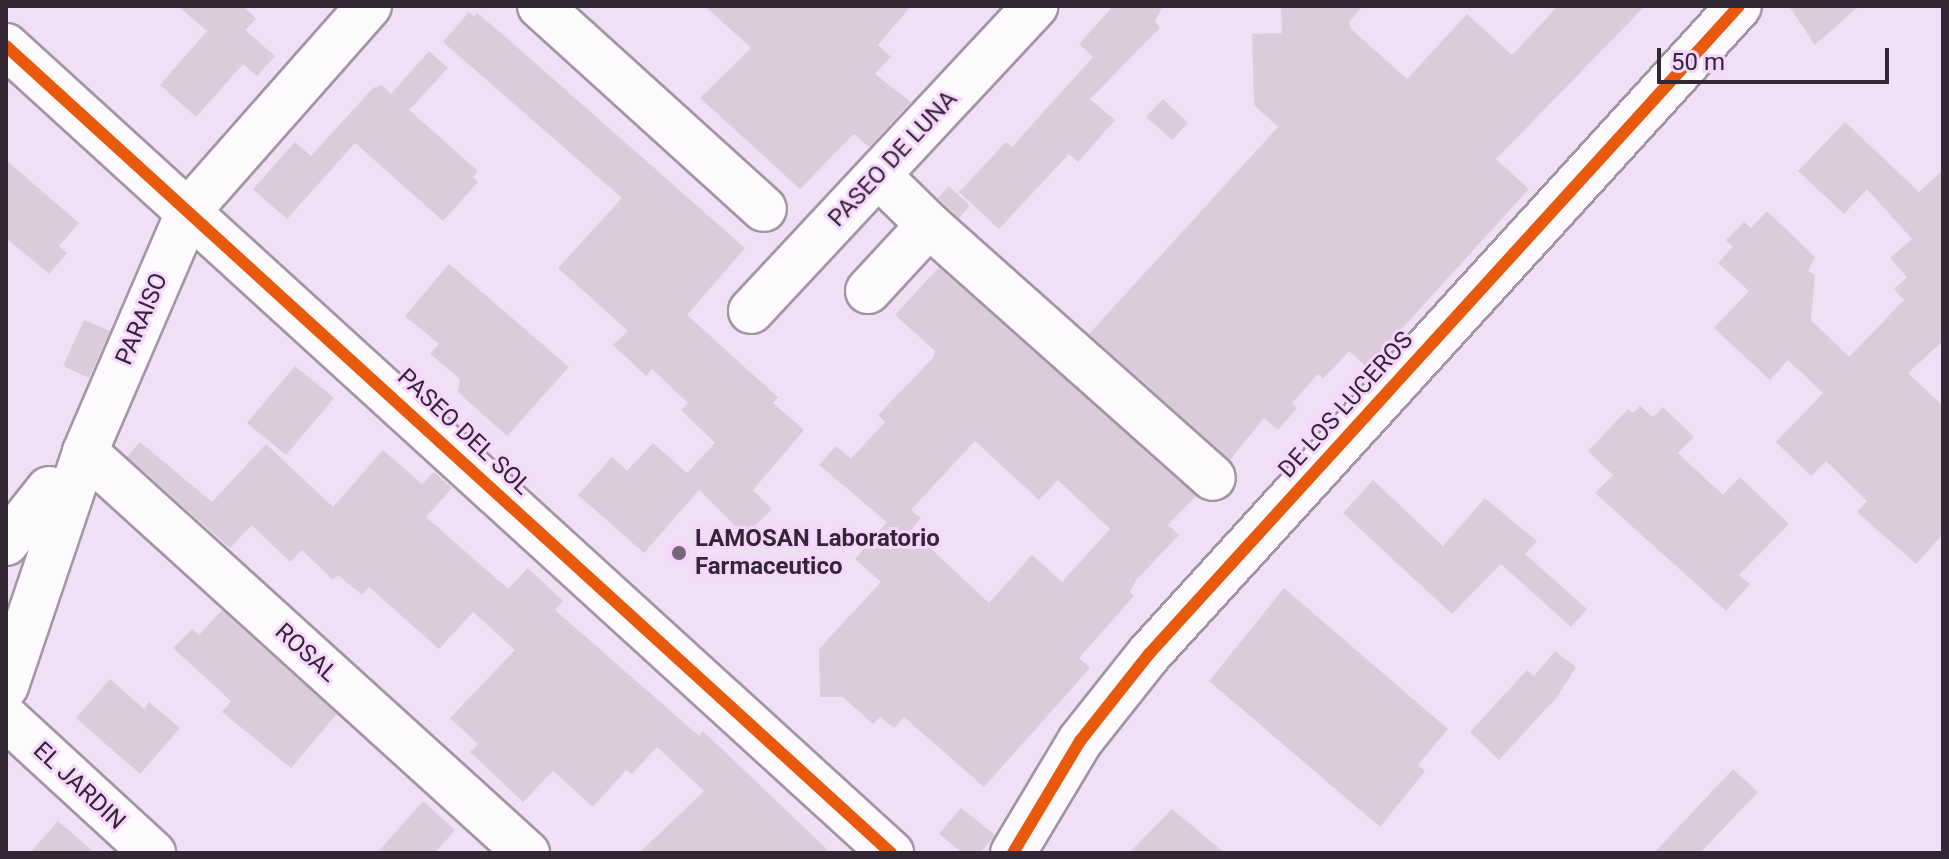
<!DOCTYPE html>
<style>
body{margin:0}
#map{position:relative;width:1949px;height:859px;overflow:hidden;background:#f1dff5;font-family:Roboto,sans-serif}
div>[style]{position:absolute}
.building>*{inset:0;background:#dccbda}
.roads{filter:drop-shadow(2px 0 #a395a6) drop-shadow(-2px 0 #a395a6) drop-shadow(0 2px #a395a6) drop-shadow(0 -2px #a395a6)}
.minor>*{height:44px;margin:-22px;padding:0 22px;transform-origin:22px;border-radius:22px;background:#fdfafe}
.cycleway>*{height:12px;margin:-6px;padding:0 6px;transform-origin:6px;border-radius:6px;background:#e8590c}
.dots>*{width:22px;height:22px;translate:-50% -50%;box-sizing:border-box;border:4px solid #f7d6fe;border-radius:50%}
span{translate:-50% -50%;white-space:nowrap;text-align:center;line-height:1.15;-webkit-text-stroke:6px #f7d6fe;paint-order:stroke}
.street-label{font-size:24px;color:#332736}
.poi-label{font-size:24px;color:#332736;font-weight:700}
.left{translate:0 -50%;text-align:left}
.frame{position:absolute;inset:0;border:8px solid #332736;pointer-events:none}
.scale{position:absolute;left:1657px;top:48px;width:232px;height:36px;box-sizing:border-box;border:4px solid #332736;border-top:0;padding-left:10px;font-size:24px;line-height:28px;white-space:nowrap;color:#332736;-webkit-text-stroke:6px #f7d6fe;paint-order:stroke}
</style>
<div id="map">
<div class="building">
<i style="clip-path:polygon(178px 6px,243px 6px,256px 19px,245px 30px,275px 56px,257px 76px,243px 64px,196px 117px,160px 85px,207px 31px)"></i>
<i style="clip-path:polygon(705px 6px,911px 6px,878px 45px,891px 57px,875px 74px,911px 102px,869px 147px,854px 134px,800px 189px,700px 98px,751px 48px)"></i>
<i style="clip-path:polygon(1113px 6px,1163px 6px,1155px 21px,1160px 28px,1090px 99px,1115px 120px,1078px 162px,1069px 154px,999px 229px,959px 192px,1006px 142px,1012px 147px,1093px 57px,1079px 44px)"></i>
<i style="clip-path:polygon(1281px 6px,1363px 6px,1349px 22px,1351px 29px,1407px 79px,1467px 14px,1512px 55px,1558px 6px,1645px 6px,1496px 159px,1529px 189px,1367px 367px,1349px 351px,1323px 379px,1318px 374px,1292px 403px,1297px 408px,1278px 430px,1264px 418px,1230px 460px,1089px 334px,1278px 127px,1254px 105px,1252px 34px,1282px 33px)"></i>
<i style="clip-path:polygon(1789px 6px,1859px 6px,1815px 45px)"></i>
<i style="clip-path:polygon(469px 12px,474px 17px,477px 13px,509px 40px,745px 248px,687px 315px,778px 397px,773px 403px,804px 430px,753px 490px,772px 509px,745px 536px,699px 490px,644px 553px,578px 495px,612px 457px,627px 471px,653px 443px,687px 473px,715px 443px,681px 410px,688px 403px,652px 369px,646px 376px,613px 345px,628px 331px,558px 268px,622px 198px,443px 42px)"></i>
<i style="clip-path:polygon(429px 51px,448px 68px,409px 110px,478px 171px,473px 177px,478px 182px,443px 221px,355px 143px,287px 219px,253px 189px,295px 142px,311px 156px,373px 88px,382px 85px,391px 94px)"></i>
<i style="clip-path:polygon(1163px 99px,1188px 123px,1172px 140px,1146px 117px)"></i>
<i style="clip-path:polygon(1845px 122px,1919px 192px,1943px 170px,1943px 341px,1908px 373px,1943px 406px,1943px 534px,1916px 564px,1857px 512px,1867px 501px,1826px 461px,1811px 476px,1776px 442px,1823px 393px,1788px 360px,1770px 380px,1714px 328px,1749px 291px,1718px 263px,1733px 247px,1726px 240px,1744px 222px,1751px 228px,1767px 211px,1815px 257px,1808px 271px,1815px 275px,1811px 320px,1849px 357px,1904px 300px,1894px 289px,1907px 277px,1890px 258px,1912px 239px,1867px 189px,1844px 214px,1798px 171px)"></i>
<i style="clip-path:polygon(6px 160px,79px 223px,59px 246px,67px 253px,49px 274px,6px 238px)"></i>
<i style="clip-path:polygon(949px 186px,970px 206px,959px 218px,938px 198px)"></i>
<i style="clip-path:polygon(449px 264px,569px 367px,507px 436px,458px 392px,460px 379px,430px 354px,439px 344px,405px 316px)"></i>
<i style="clip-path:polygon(evenodd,939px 267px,1196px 496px,1168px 525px,1179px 535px,1136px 580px,1130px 592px,1134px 596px,1079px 658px,1090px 668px,984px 787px,904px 717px,894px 728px,880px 717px,873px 724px,843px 697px,820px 697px,819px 649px,881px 582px,855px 559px,887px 522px,819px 465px,836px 446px,851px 459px,885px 422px,878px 415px,933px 358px,935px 351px,895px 315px,939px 267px,975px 441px,1039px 500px,1058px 480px,1110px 529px,1062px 582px,1032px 555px,989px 603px,911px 530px,921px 518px,911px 510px,975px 441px)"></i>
<i style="clip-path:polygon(84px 320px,110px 331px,89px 378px,63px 366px)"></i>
<i style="clip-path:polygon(295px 366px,334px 398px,286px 455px,247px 423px)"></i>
<i style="clip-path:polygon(1640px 406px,1653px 417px,1663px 407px,1694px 437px,1678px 453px,1723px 495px,1740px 477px,1789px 524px,1739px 575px,1750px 584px,1726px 611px,1595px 493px,1613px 475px,1588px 451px,1628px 409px,1633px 413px)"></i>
<i style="clip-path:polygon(140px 442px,212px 502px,266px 444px,333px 507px,383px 450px,422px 484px,434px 472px,452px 488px,426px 517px,508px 589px,528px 568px,563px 601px,555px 610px,699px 736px,703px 731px,831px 853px,639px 853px,704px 791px,657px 747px,632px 774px,626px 770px,593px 807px,553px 771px,523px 802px,470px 752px,478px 744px,450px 718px,515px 650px,473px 612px,439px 649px,369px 587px,362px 595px,338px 575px,333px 580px,302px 550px,290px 562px,252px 525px,230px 548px,127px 457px)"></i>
<i style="clip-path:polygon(1373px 480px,1443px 546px,1485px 498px,1537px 541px,1525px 554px,1587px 609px,1571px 627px,1501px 564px,1452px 614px,1343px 513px)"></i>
<i style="clip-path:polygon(1284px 588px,1448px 729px,1418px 765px,1425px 771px,1380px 827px,1209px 681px)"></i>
<i style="clip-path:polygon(222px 610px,337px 714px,291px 768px,222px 712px,231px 701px,173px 648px,192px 629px,199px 635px)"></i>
<i style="clip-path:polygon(1555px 651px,1576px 667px,1557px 697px,1499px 760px,1470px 732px,1527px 670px,1534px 676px)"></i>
<i style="clip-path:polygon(110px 679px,144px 709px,149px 702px,180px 728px,140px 774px,76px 718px)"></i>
<i style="clip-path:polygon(1733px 769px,1758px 792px,1700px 853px,1654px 853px)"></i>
<i style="clip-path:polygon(423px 801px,455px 830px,435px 853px,377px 853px)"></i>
<i style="clip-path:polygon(961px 808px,995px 835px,980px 853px,963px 853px,939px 834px)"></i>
<i style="clip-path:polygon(1172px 809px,1225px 853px,1129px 853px)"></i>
<i style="clip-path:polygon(58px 821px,95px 853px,30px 853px)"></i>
</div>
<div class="roads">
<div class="minor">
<i style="left:540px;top:6px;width:302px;rotate:42.2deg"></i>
<i style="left:6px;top:46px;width:1198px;rotate:42.36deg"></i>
<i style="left:929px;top:225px;width:380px;rotate:41.7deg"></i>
<i style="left:868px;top:291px;width:90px;rotate:-47.3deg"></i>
<i style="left:929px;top:225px;width:71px;rotate:-135.6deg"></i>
<i style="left:751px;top:311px;width:417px;rotate:-47deg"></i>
<i style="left:85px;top:452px;width:597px;rotate:42.22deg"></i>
<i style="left:6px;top:543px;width:69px;rotate:-51.5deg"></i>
<i style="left:6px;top:686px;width:247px;rotate:-71.3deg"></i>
<i style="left:85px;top:452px;width:263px;rotate:-66.7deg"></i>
<i style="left:189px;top:210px;width:272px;rotate:-48.6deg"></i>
<i style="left:6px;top:718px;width:200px;rotate:42.6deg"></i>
<i style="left:1013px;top:853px;width:131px;rotate:-59.1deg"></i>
<i style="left:1080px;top:741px;width:111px;rotate:-51.6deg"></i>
<i style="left:1149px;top:654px;width:876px;rotate:-47.68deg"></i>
</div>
</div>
<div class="cycleway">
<i style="left:6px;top:46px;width:1198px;rotate:42.36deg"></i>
<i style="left:1013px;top:853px;width:131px;rotate:-59.1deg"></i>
<i style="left:1080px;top:741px;width:111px;rotate:-51.6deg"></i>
<i style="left:1149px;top:654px;width:876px;rotate:-47.68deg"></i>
</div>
<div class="dots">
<i style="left:679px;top:553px;background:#766779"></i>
</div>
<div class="street-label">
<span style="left:893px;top:159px;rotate:-47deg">PASEO DE LUNA</span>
<span style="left:142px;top:319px;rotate:-67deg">PARAISO</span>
<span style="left:1346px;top:405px;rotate:-48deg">DE LOS LUCEROS</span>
<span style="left:464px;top:432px;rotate:43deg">PASEO DEL SOL</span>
<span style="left:306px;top:653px;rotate:42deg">ROSAL</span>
<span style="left:79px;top:786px;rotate:43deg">EL JARDIN</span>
</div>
<div class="poi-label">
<span class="left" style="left:695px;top:553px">LAMOSAN Laboratorio<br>Farmaceutico</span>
</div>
<div class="frame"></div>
<div class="scale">50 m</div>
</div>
